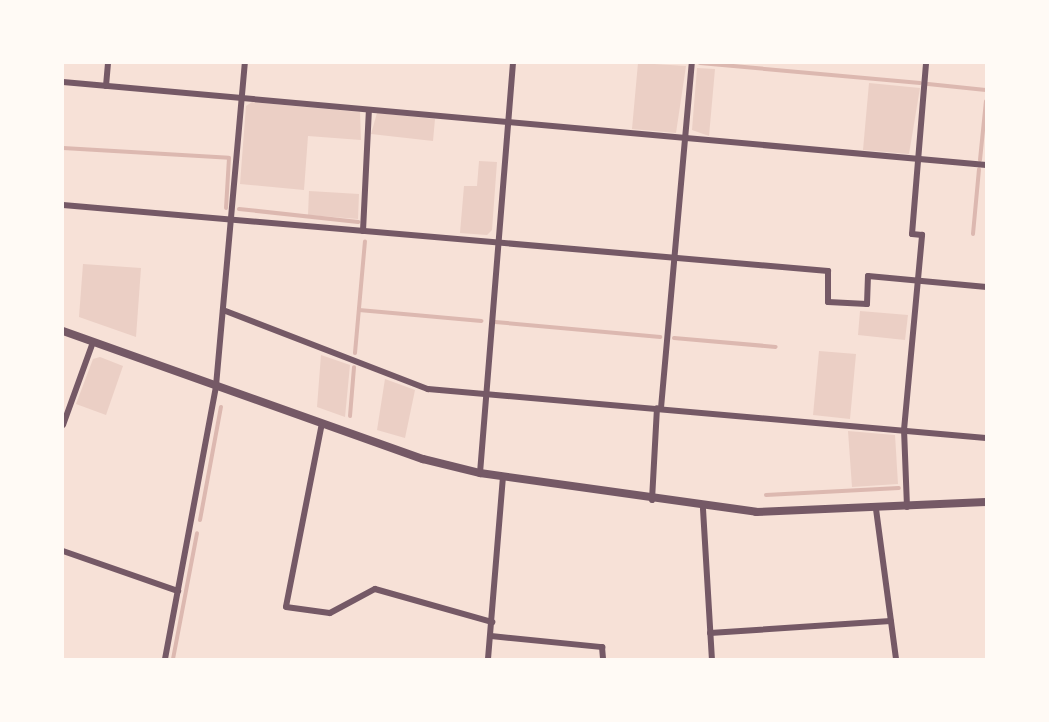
<!DOCTYPE html>
<style>
body{margin:0}
#map{position:relative;width:1049px;height:722px;overflow:hidden;background:#f7e1d7;font-family:Ubuntu,sans-serif}
div>[style]{position:absolute}
.green>*{inset:0;background:#ebcfc5}
.stream>*{height:4px;margin:-2px;padding:0 2px;transform-origin:2px;border-radius:2px;background:#dcb8b0}
.minor>*{height:6px;margin:-3px;padding:0 3px;transform-origin:3px;border-radius:3px;background:#755966}
.tertiary>*{height:8px;margin:-4px;padding:0 4px;transform-origin:4px;border-radius:4px;background:#755966}
span{translate:-50% -50%;white-space:nowrap;text-align:center;line-height:1.15;-webkit-text-stroke:5px #fffaf5;paint-order:stroke}
.frame{position:absolute;inset:0;border:64px solid #fffaf5;pointer-events:none}
</style>
<div id="map">
<div class="green">
<i style="clip-path:polygon(638px 63px,686px 66px,676px 133px,632px 129px)"></i>
<i style="clip-path:polygon(697px 68px,715px 69px,709px 136px,692px 130px)"></i>
<i style="clip-path:polygon(869px 83px,920px 88px,909px 154px,863px 150px)"></i>
<i style="clip-path:polygon(252px 102px,360px 112px,361px 140px,308px 136px,304px 190px,240px 184px,246px 106px)"></i>
<i style="clip-path:polygon(377px 113px,435px 119px,433px 141px,371px 134px)"></i>
<i style="clip-path:polygon(479px 161px,497px 162px,492px 230px,487px 235px,460px 233px,464px 186px,477px 186px)"></i>
<i style="clip-path:polygon(309px 191px,359px 194px,358px 219px,308px 215px)"></i>
<i style="clip-path:polygon(83px 264px,141px 268px,136px 337px,79px 317px)"></i>
<i style="clip-path:polygon(860px 311px,908px 315px,905px 340px,858px 335px)"></i>
<i style="clip-path:polygon(819px 351px,856px 354px,850px 419px,813px 415px)"></i>
<i style="clip-path:polygon(321px 355px,350px 365px,345px 417px,317px 407px)"></i>
<i style="clip-path:polygon(100px 357px,123px 366px,106px 415px,76px 404px,93px 359px)"></i>
<i style="clip-path:polygon(385px 379px,415px 390px,405px 438px,377px 430px)"></i>
<i style="clip-path:polygon(848px 431px,895px 435px,898px 484px,852px 487px)"></i>
</div>
<div class="stream">
<i style="left:700px;top:63px;width:221px;rotate:5.2deg"></i>
<i style="left:928px;top:84px;width:58px;rotate:5.9deg"></i>
<i style="left:63px;top:148px;width:166px;rotate:3.4deg"></i>
<i style="left:229px;top:158px;width:50px;rotate:93.4deg"></i>
<i style="left:980px;top:160px;width:59px;rotate:-84.2deg"></i>
<i style="left:239px;top:209px;width:120px;rotate:6.2deg"></i>
<i style="left:973px;top:234px;width:65px;rotate:-84.7deg"></i>
<i style="left:359px;top:310px;width:123px;rotate:5.1deg"></i>
<i style="left:495px;top:322px;width:166px;rotate:5.2deg"></i>
<i style="left:674px;top:338px;width:102px;rotate:5deg"></i>
<i style="left:355px;top:353px;width:112px;rotate:-84.9deg"></i>
<i style="left:350px;top:416px;width:49px;rotate:-85.3deg"></i>
<i style="left:766px;top:495px;width:133px;rotate:-3deg"></i>
<i style="left:200px;top:520px;width:115px;rotate:-79.5deg"></i>
<i style="left:173px;top:659px;width:128px;rotate:-79.2deg"></i>
</div>
<div class="minor">
<i style="left:63px;top:82px;width:927px;rotate:5.14deg"></i>
<i style="left:106px;top:86px;width:23px;rotate:-85deg"></i>
<i style="left:63px;top:205px;width:768px;rotate:4.93deg"></i>
<i style="left:828px;top:271px;width:31px;rotate:90deg"></i>
<i style="left:828px;top:302px;width:39px;rotate:3deg"></i>
<i style="left:867px;top:304px;width:28px;rotate:-88deg"></i>
<i style="left:868px;top:276px;width:119px;rotate:5.3deg"></i>
<i style="left:363px;top:231px;width:121px;rotate:-87.2deg"></i>
<i style="left:223px;top:310px;width:220px;rotate:21.1deg"></i>
<i style="left:428px;top:389px;width:560px;rotate:5.02deg"></i>
<i style="left:661px;top:408px;width:346px;rotate:-84.9deg"></i>
<i style="left:322px;top:423px;width:187px;rotate:101.1deg"></i>
<i style="left:286px;top:607px;width:44px;rotate:7.8deg"></i>
<i style="left:330px;top:613px;width:51px;rotate:-28.1deg"></i>
<i style="left:375px;top:589px;width:122px;rotate:15.8deg"></i>
<i style="left:63px;top:425px;width:88px;rotate:-70.1deg"></i>
<i style="left:480px;top:473px;width:411px;rotate:-85.4deg"></i>
<i style="left:652px;top:500px;width:92px;rotate:-86.9deg"></i>
<i style="left:907px;top:507px;width:77px;rotate:-92.2deg"></i>
<i style="left:904px;top:430px;width:196px;rotate:-84.7deg"></i>
<i style="left:922px;top:235px;width:10px;rotate:-174deg"></i>
<i style="left:912px;top:234px;width:172px;rotate:-85.3deg"></i>
<i style="left:703px;top:509px;width:150px;rotate:86.6deg"></i>
<i style="left:876px;top:509px;width:151px;rotate:82.4deg"></i>
<i style="left:63px;top:551px;width:122px;rotate:19.2deg"></i>
<i style="left:710px;top:633px;width:181px;rotate:-3.8deg"></i>
<i style="left:491px;top:636px;width:112px;rotate:5.7deg"></i>
<i style="left:602px;top:647px;width:12px;rotate:85deg"></i>
<i style="left:165px;top:659px;width:278px;rotate:-79.4deg"></i>
<i style="left:216px;top:386px;width:324px;rotate:-84.9deg"></i>
<i style="left:488px;top:659px;width:183px;rotate:-85.3deg"></i>
</div>
<div class="tertiary">
<i style="left:63px;top:331px;width:382px;rotate:19.6deg"></i>
<i style="left:423px;top:459px;width:59px;rotate:13.8deg"></i>
<i style="left:480px;top:473px;width:279px;rotate:8deg"></i>
<i style="left:756px;top:512px;width:230px;rotate:-2.5deg"></i>
</div>
<div class="frame"></div>
</div>
